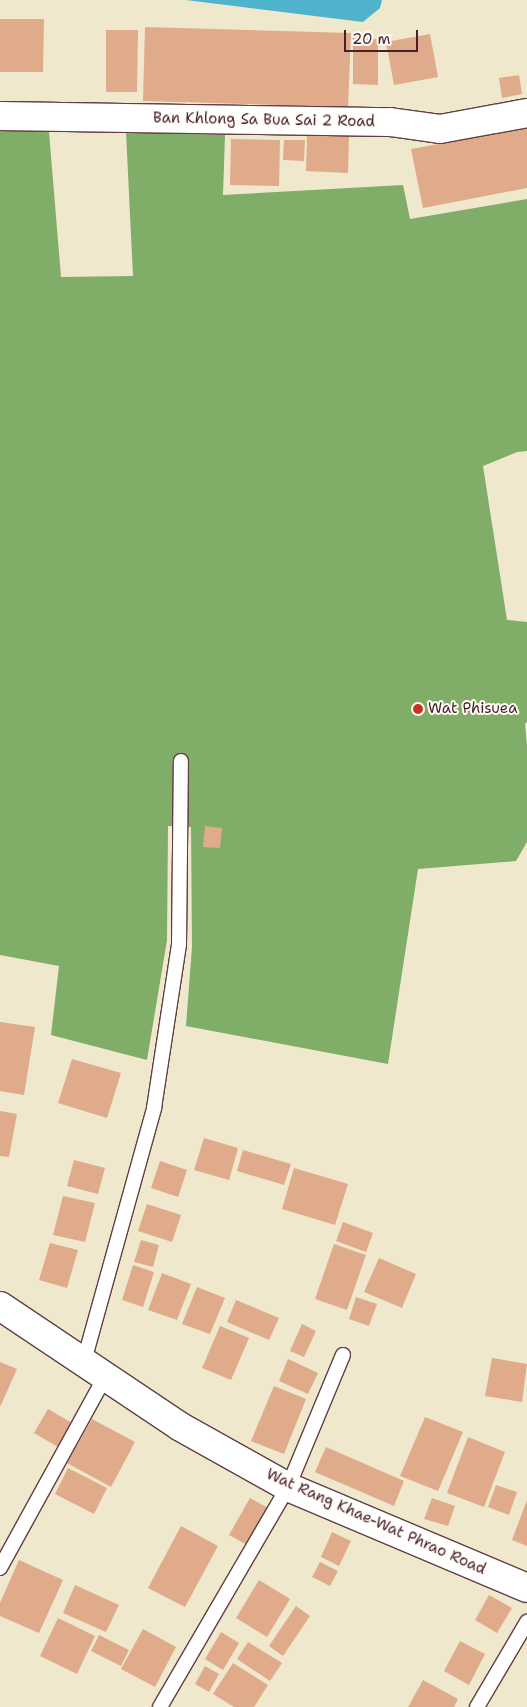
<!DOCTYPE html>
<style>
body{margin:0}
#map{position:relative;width:527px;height:1707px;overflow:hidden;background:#efe8cc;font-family:"Shantell Sans",sans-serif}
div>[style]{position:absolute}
.forest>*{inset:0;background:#80ad67}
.water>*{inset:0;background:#4fb3ce}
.building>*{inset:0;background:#dfab8b}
.roads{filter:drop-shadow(1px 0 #633d43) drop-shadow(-1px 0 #633d43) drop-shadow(0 1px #633d43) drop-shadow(0 -1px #633d43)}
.service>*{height:14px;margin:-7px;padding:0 7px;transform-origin:7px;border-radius:7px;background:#fff}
.minor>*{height:28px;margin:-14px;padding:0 14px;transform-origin:14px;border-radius:14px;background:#fff}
.dots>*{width:14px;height:14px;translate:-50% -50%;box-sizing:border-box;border:2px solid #fdfcf7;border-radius:50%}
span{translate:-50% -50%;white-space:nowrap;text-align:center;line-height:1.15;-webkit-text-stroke:4px #fdfcf7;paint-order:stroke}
.street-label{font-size:15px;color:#4a1f2b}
.poi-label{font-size:15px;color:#4a1f2b}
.left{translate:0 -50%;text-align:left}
.scale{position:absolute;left:344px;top:30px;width:74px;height:22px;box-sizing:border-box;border:2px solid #4a1f2b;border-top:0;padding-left:6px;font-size:15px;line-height:18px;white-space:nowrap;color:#4a1f2b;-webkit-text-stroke:4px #fdfcf7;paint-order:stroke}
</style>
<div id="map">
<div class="forest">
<i style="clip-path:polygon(0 130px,49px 132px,61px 277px,133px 276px,126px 132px,225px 135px,223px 195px,403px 185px,410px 219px,527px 199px,527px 451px,517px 452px,483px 466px,507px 620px,527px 622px,527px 722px,525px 724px,527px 746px,527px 842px,516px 861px,418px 869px,388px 1064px,186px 1026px,192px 947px,191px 827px,168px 826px,167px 940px,147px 1060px,51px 1035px,59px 966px,0 955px)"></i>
</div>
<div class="water">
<i style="clip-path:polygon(186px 0,382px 0,380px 8px,363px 22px)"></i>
</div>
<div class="building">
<i style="clip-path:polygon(0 19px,44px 19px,43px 72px,0 72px)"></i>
<i style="clip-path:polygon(145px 27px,351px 33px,348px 107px,143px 101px)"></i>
<i style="clip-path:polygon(106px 30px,138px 30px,137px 92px,106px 92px)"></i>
<i style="clip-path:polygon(430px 34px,438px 77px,394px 85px,386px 42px)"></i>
<i style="clip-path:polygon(353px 38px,378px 39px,378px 85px,353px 84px)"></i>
<i style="clip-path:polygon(519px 75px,522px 94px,502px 98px,499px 78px)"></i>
<i style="clip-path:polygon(527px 128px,527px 188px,423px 208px,411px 149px)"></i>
<i style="clip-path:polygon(307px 135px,349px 136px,348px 173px,306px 171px)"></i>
<i style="clip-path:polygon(231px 139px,280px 140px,279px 186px,230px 185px)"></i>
<i style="clip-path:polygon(284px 140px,305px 140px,304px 161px,283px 160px)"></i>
<i style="clip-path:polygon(205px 826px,222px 828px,220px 848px,203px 847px)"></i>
<i style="clip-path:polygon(0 1022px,35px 1027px,24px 1095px,0 1091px)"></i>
<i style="clip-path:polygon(72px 1059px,121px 1073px,107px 1118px,58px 1103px)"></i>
<i style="clip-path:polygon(0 1111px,17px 1114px,9px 1157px,0 1156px)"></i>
<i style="clip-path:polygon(204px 1138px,238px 1148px,229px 1180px,194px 1170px)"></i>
<i style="clip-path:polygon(243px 1150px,291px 1164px,284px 1185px,237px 1171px)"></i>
<i style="clip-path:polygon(74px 1160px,105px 1168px,98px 1194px,67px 1186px)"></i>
<i style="clip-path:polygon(160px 1161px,187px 1170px,178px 1197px,151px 1188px)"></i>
<i style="clip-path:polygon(294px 1168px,348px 1184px,335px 1225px,282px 1209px)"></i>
<i style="clip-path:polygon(63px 1196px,95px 1203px,85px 1242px,53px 1235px)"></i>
<i style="clip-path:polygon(147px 1204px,181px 1215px,172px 1242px,138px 1231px)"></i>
<i style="clip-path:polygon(343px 1222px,373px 1233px,366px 1252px,336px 1241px)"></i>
<i style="clip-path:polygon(141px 1240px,159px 1245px,153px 1267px,134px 1262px)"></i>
<i style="clip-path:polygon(50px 1243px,78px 1250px,67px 1288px,39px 1280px)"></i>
<i style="clip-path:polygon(334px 1244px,366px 1255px,347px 1310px,315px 1299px)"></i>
<i style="clip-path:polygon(379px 1258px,416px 1274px,402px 1308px,364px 1292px)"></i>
<i style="clip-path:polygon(133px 1265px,154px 1272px,143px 1307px,122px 1300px)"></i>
<i style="clip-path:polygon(162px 1273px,191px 1284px,177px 1320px,148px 1310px)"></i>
<i style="clip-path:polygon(197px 1287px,225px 1298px,210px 1334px,182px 1324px)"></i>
<i style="clip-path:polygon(356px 1297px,377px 1304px,369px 1326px,349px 1319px)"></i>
<i style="clip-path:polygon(236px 1300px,279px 1318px,269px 1340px,227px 1322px)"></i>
<i style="clip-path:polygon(302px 1324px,316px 1331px,304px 1357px,290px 1351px)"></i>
<i style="clip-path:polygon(220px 1326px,249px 1338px,231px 1380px,202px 1368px)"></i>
<i style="clip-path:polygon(492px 1358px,527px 1364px,522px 1402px,485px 1396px)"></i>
<i style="clip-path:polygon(288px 1359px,318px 1373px,308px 1394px,279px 1381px)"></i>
<i style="clip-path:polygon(0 1362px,17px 1369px,0 1407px)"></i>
<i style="clip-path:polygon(274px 1386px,306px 1399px,284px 1454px,251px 1441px)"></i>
<i style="clip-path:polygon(48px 1409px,72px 1423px,58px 1447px,34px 1433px)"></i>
<i style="clip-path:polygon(425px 1417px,463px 1432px,438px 1491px,400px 1476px)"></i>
<i style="clip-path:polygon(92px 1419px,135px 1442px,111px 1487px,67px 1463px)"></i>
<i style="clip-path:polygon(468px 1437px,505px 1452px,484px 1507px,447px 1493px)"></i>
<i style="clip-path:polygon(326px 1447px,404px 1481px,394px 1506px,315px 1472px)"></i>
<i style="clip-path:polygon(68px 1468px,107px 1488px,94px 1514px,55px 1494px)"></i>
<i style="clip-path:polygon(496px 1485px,517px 1492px,509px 1515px,488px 1507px)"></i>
<i style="clip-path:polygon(250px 1498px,268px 1508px,247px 1545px,229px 1535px)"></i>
<i style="clip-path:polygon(432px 1498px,455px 1506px,448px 1526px,424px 1519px)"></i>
<i style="clip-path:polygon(527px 1500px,527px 1546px,512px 1540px)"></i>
<i style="clip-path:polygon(181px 1526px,218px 1546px,185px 1607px,148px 1588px)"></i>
<i style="clip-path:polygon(332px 1532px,351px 1541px,339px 1566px,321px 1557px)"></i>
<i style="clip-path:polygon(19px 1560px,63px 1580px,39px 1633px,0 1616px,0 1603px)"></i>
<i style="clip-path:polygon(320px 1562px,338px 1571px,330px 1586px,312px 1577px)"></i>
<i style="clip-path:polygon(259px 1580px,290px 1599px,267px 1637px,236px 1618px)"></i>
<i style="clip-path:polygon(75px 1585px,119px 1605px,106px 1632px,63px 1613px)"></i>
<i style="clip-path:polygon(489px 1595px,512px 1608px,497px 1633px,475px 1620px)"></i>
<i style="clip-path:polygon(296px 1606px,310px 1616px,283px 1656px,269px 1646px)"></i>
<i style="clip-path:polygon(58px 1618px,95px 1636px,77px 1674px,40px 1656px)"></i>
<i style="clip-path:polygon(143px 1629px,176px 1647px,155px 1687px,121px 1669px)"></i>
<i style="clip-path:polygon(221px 1632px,239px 1643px,223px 1670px,205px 1659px)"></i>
<i style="clip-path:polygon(99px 1635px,129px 1650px,121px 1666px,91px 1651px)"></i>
<i style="clip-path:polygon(460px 1641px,485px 1654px,469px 1685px,444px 1671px)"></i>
<i style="clip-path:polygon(248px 1642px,282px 1663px,270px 1681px,237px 1659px)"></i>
<i style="clip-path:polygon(233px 1663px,268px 1685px,254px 1707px,234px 1707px,213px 1694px)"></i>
<i style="clip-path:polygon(205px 1666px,219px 1674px,209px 1692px,195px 1684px)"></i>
<i style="clip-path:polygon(423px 1680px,458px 1699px,454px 1707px,408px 1707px)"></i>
</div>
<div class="roads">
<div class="service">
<i style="left:84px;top:1361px;width:263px;rotate:-74.5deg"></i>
<i style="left:154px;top:1108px;width:166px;rotate:-81.3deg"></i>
<i style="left:179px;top:944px;width:183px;rotate:-89.4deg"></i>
<i style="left:0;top:1568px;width:220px;rotate:-61.2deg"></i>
<i style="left:160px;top:1707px;width:255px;rotate:-59.8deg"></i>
<i style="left:288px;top:1487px;width:143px;rotate:-67.4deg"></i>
<i style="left:477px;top:1707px;width:99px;rotate:-59.5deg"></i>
</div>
<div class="minor">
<i style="left:0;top:116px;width:390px;rotate:0.9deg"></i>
<i style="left:390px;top:122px;width:50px;rotate:8deg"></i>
<i style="left:440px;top:129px;width:88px;rotate:-10.4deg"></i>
<i style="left:0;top:1306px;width:216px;rotate:33.8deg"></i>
<i style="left:179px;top:1426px;width:125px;rotate:29.2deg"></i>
<i style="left:288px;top:1487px;width:259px;rotate:22.9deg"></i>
</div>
</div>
<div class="dots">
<i style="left:418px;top:709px;background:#c8321e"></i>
</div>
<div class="street-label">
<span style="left:264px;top:120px;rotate:1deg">Ban Khlong Sa Bua Sai 2 Road</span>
<span style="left:376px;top:1522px;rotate:24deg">Wat Rang Khae-Wat Phrao Road</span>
</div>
<div class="poi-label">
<span class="left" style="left:428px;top:709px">Wat Phisuea</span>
</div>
<div class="scale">20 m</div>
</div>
